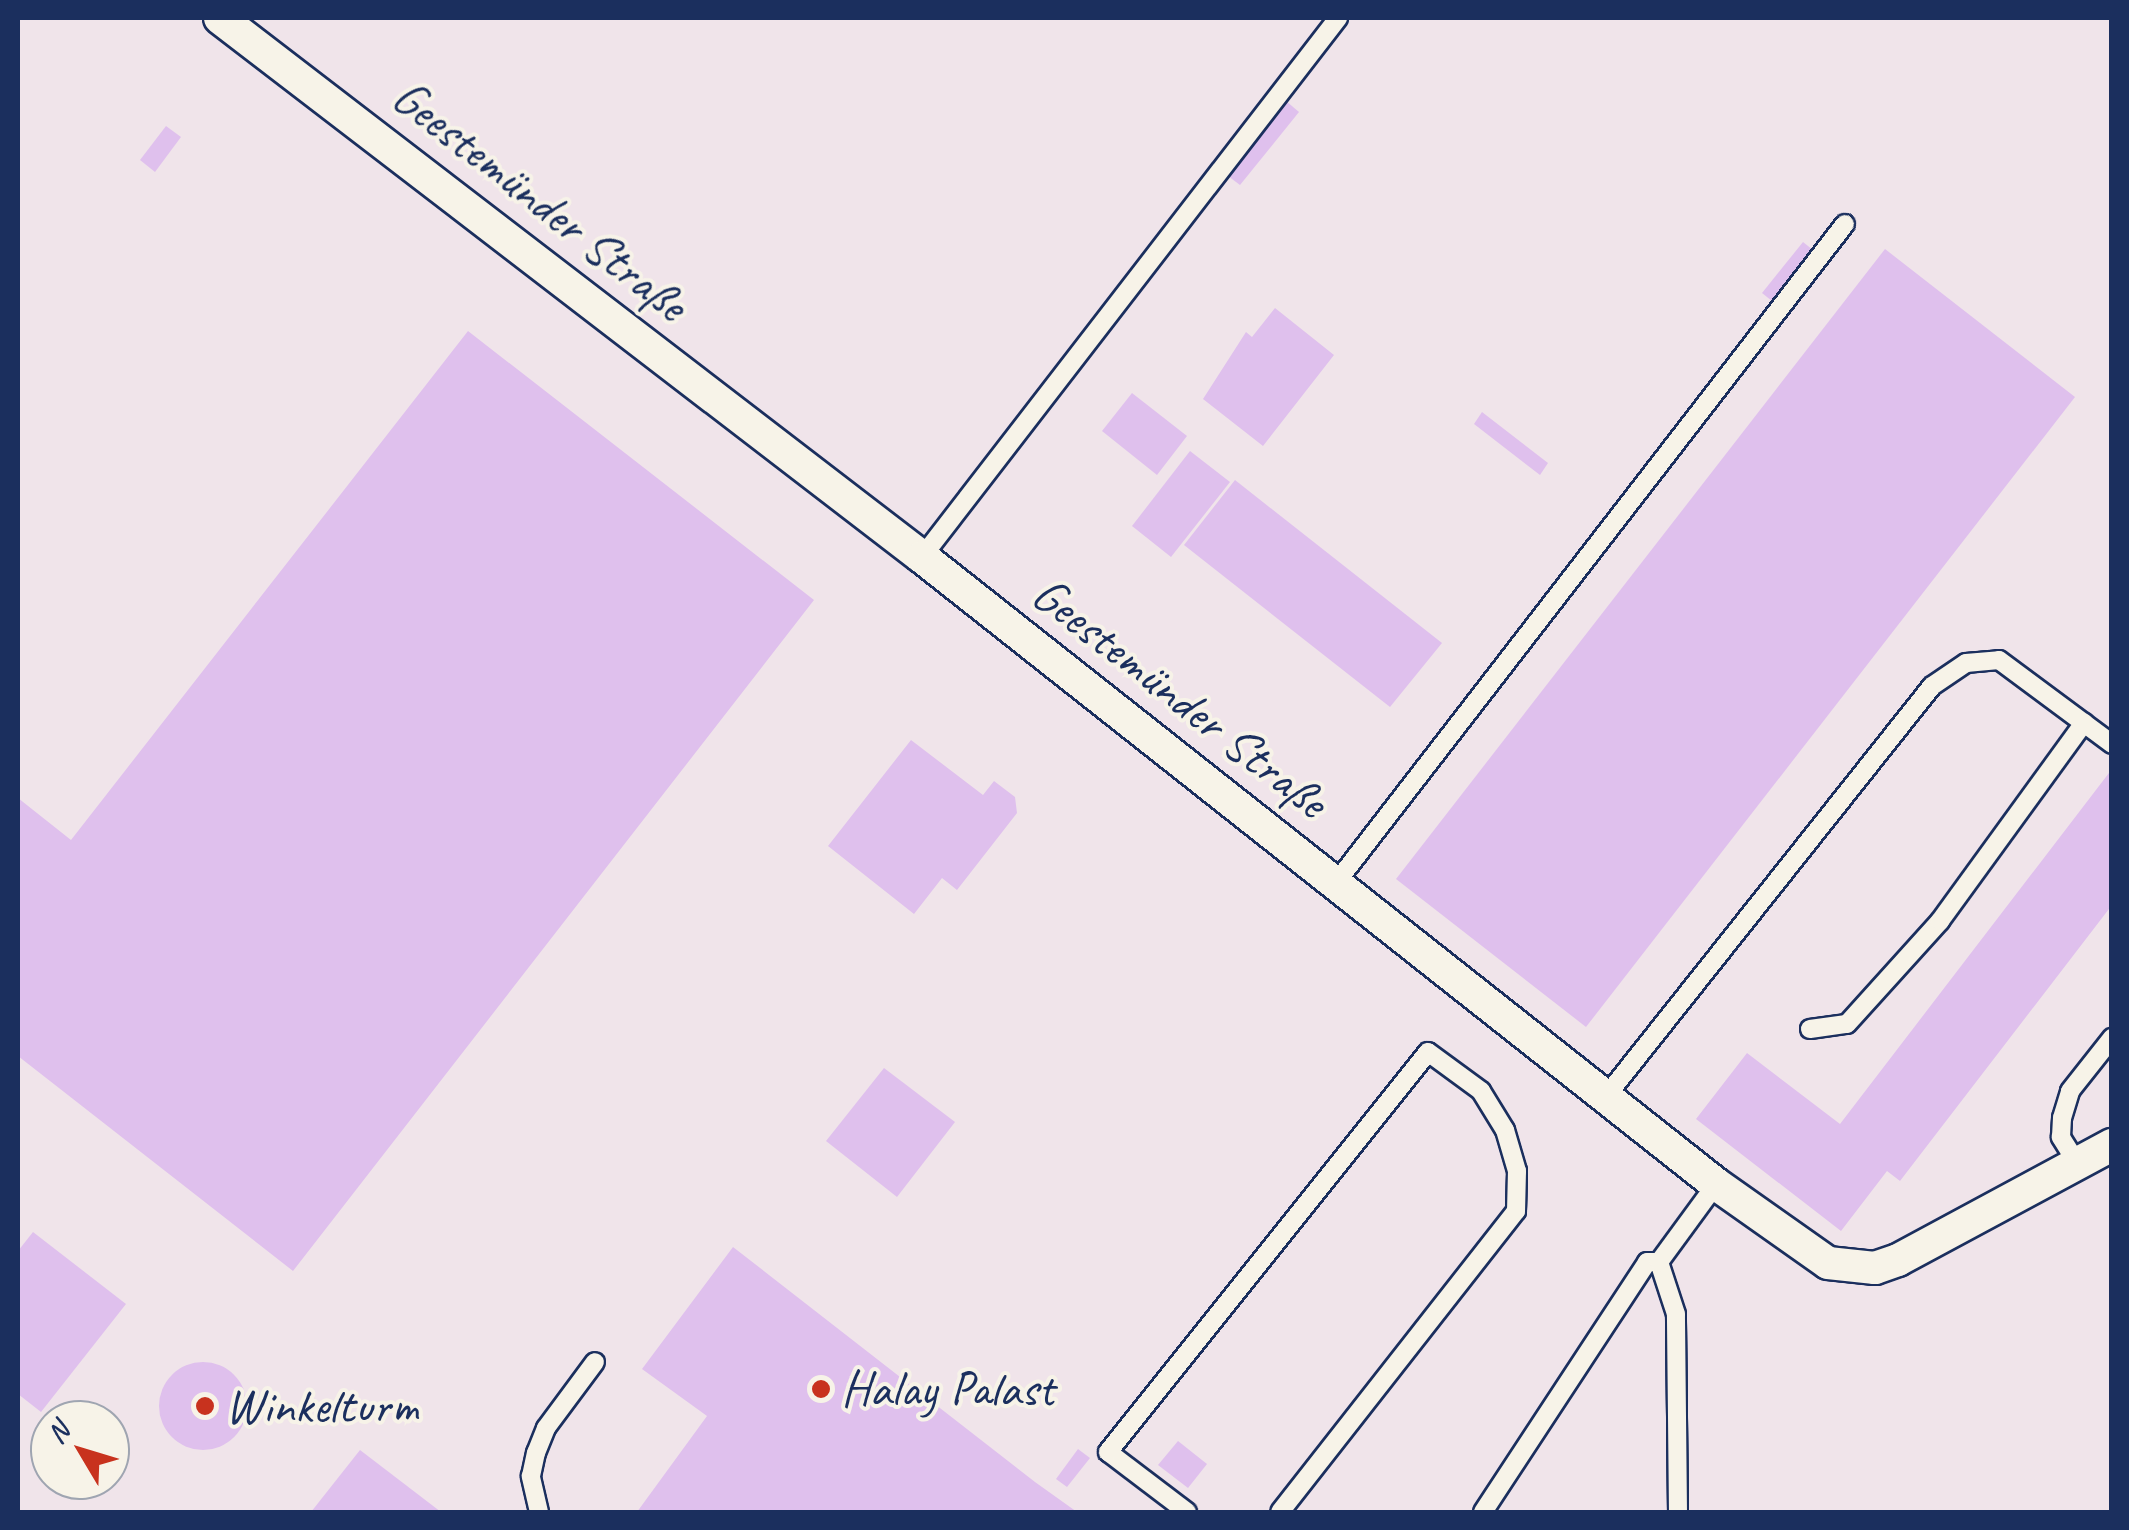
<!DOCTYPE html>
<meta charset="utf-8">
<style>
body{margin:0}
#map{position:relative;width:2129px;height:1530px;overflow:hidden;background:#f7f3e8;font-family:Caveat,sans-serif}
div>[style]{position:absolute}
.built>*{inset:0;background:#f0e4ea}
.building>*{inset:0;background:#dfc0ed}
.round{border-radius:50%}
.roads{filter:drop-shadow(2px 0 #1b2f5e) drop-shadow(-2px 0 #1b2f5e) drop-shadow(0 2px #1b2f5e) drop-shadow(0 -2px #1b2f5e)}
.service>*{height:18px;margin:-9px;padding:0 9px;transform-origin:9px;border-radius:9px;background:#f7f3e8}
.minor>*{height:32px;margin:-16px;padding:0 16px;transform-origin:16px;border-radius:16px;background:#f7f3e8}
.dots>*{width:28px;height:28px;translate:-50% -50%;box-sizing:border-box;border:5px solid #f7f3e8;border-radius:50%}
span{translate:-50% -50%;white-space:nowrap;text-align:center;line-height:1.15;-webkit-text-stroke:8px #f7f3e8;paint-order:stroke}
.street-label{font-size:50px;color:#1b2f5e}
.poi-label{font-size:50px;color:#1b2f5e}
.left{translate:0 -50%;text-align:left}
.frame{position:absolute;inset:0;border:20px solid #1b2f5e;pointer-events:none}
.north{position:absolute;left:30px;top:1400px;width:100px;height:100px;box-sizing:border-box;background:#f7f3e8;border:2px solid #9fa5b1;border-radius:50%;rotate:308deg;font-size:28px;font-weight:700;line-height:40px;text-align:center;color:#1b2f5e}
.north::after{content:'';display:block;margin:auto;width:35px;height:45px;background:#c8321e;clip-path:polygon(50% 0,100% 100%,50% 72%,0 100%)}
</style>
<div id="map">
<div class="built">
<i style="clip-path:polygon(evenodd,18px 18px,2111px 18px,2111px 1512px,18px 1512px,18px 18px,50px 1420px,110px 1420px,110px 1480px,50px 1480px,50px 1420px)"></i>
</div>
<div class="building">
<i style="clip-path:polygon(1286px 101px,1299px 112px,1240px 185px,1228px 176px)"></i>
<i style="clip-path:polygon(166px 126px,181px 137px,155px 172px,140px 160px)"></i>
<i style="clip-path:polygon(1803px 242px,1818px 254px,1777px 305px,1762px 293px)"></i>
<i style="clip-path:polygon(1885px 249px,2075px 397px,1586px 1027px,1396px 879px)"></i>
<i style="clip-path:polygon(1275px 308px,1334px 355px,1263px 446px,1203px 399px,1246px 332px,1252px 337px)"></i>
<i style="clip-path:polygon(468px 331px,814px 600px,293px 1271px,18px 1056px,18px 798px,71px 840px)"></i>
<i style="clip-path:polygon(1132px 393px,1187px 436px,1157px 475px,1102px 431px)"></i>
<i style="clip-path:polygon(1482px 412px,1548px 463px,1540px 475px,1474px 424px)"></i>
<i style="clip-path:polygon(1190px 451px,1230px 482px,1171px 557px,1132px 526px)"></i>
<i style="clip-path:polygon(1235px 480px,1442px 643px,1390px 707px,1184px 545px)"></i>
<i style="clip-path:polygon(911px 740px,983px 795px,994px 781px,1015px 797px,1017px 813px,957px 890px,942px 878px,914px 914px,828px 846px)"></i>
<i style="clip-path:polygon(2112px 769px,2112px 905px,1900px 1181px,1887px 1171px,1841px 1231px,1696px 1119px,1747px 1053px,1840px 1124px)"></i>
<i style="clip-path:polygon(884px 1068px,955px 1122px,897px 1197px,826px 1141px)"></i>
<i style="clip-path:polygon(33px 1232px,126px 1304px,41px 1412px,18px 1394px,18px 1251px)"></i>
<i style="clip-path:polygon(733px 1247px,1035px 1482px,1077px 1512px,637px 1512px,707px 1416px,642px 1369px)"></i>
<i class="round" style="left:159px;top:1362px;width:88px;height:88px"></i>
<i style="clip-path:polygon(1178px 1441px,1207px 1464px,1188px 1488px,1158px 1465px)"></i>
<i style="clip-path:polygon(1078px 1449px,1090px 1458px,1067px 1487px,1056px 1479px)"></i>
<i style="clip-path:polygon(360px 1450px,441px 1512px,311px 1512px)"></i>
</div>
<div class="roads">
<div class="service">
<i style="left:922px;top:557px;width:681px;rotate:-52.34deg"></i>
<i style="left:1335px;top:884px;width:834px;rotate:-52.31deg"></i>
<i style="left:1810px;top:1029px;width:37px;rotate:-8deg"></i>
<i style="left:1847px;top:1024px;width:139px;rotate:-47.9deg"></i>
<i style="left:1940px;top:921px;width:245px;rotate:-54deg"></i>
<i style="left:1607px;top:1095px;width:522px;rotate:-51.53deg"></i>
<i style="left:1932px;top:686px;width:41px;rotate:-34.1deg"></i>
<i style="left:1966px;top:663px;width:33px;rotate:-5deg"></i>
<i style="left:1999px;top:660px;width:141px;rotate:36.6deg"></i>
<i style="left:2077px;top:1163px;width:31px;rotate:-122deg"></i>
<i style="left:2061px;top:1137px;width:19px;rotate:-87deg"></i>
<i style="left:2062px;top:1118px;width:28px;rotate:-73deg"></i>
<i style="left:2070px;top:1091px;width:68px;rotate:-51.6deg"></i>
<i style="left:539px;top:1512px;width:37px;rotate:-103deg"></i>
<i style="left:531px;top:1476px;width:24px;rotate:-78deg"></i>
<i style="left:536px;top:1453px;width:27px;rotate:-68deg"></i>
<i style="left:546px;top:1428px;width:82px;rotate:-53.4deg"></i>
<i style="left:1187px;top:1512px;width:99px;rotate:-142.8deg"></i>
<i style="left:1108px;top:1452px;width:512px;rotate:-51.34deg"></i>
<i style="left:1428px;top:1052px;width:66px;rotate:36.3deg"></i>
<i style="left:1481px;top:1091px;width:46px;rotate:58.4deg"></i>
<i style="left:1505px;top:1130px;width:43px;rotate:73.7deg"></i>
<i style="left:1517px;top:1171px;width:40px;rotate:91.4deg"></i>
<i style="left:1516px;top:1211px;width:382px;rotate:128.1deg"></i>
<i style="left:1483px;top:1512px;width:299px;rotate:-56.7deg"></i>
<i style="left:1647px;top:1262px;width:12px"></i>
<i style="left:1678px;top:1512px;width:198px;rotate:-90.6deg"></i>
<i style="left:1676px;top:1314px;width:55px;rotate:-108.1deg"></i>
<i style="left:1659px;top:1262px;width:97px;rotate:-53.8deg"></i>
</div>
<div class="minor">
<i style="left:220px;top:18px;width:885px;rotate:37.52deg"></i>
<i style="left:922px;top:557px;width:1012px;rotate:38.3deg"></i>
<i style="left:1716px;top:1184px;width:137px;rotate:35.2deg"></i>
<i style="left:1828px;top:1263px;width:47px;rotate:6.1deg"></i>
<i style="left:1875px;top:1268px;width:24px;rotate:-19deg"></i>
<i style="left:1898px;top:1260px;width:243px;rotate:-28.3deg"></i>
</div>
</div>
<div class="dots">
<i style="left:821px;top:1389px;background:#c8321e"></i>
<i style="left:205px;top:1406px;background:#c8321e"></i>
</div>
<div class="street-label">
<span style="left:540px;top:200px;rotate:38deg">Geestemünder Straße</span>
<span style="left:1180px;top:697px;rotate:38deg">Geestemünder Straße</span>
</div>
<div class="poi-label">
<span class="left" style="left:841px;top:1389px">Halay Palast</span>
<span class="left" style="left:225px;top:1406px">Winkelturm</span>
</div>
<div class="frame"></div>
<div class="north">N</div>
</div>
